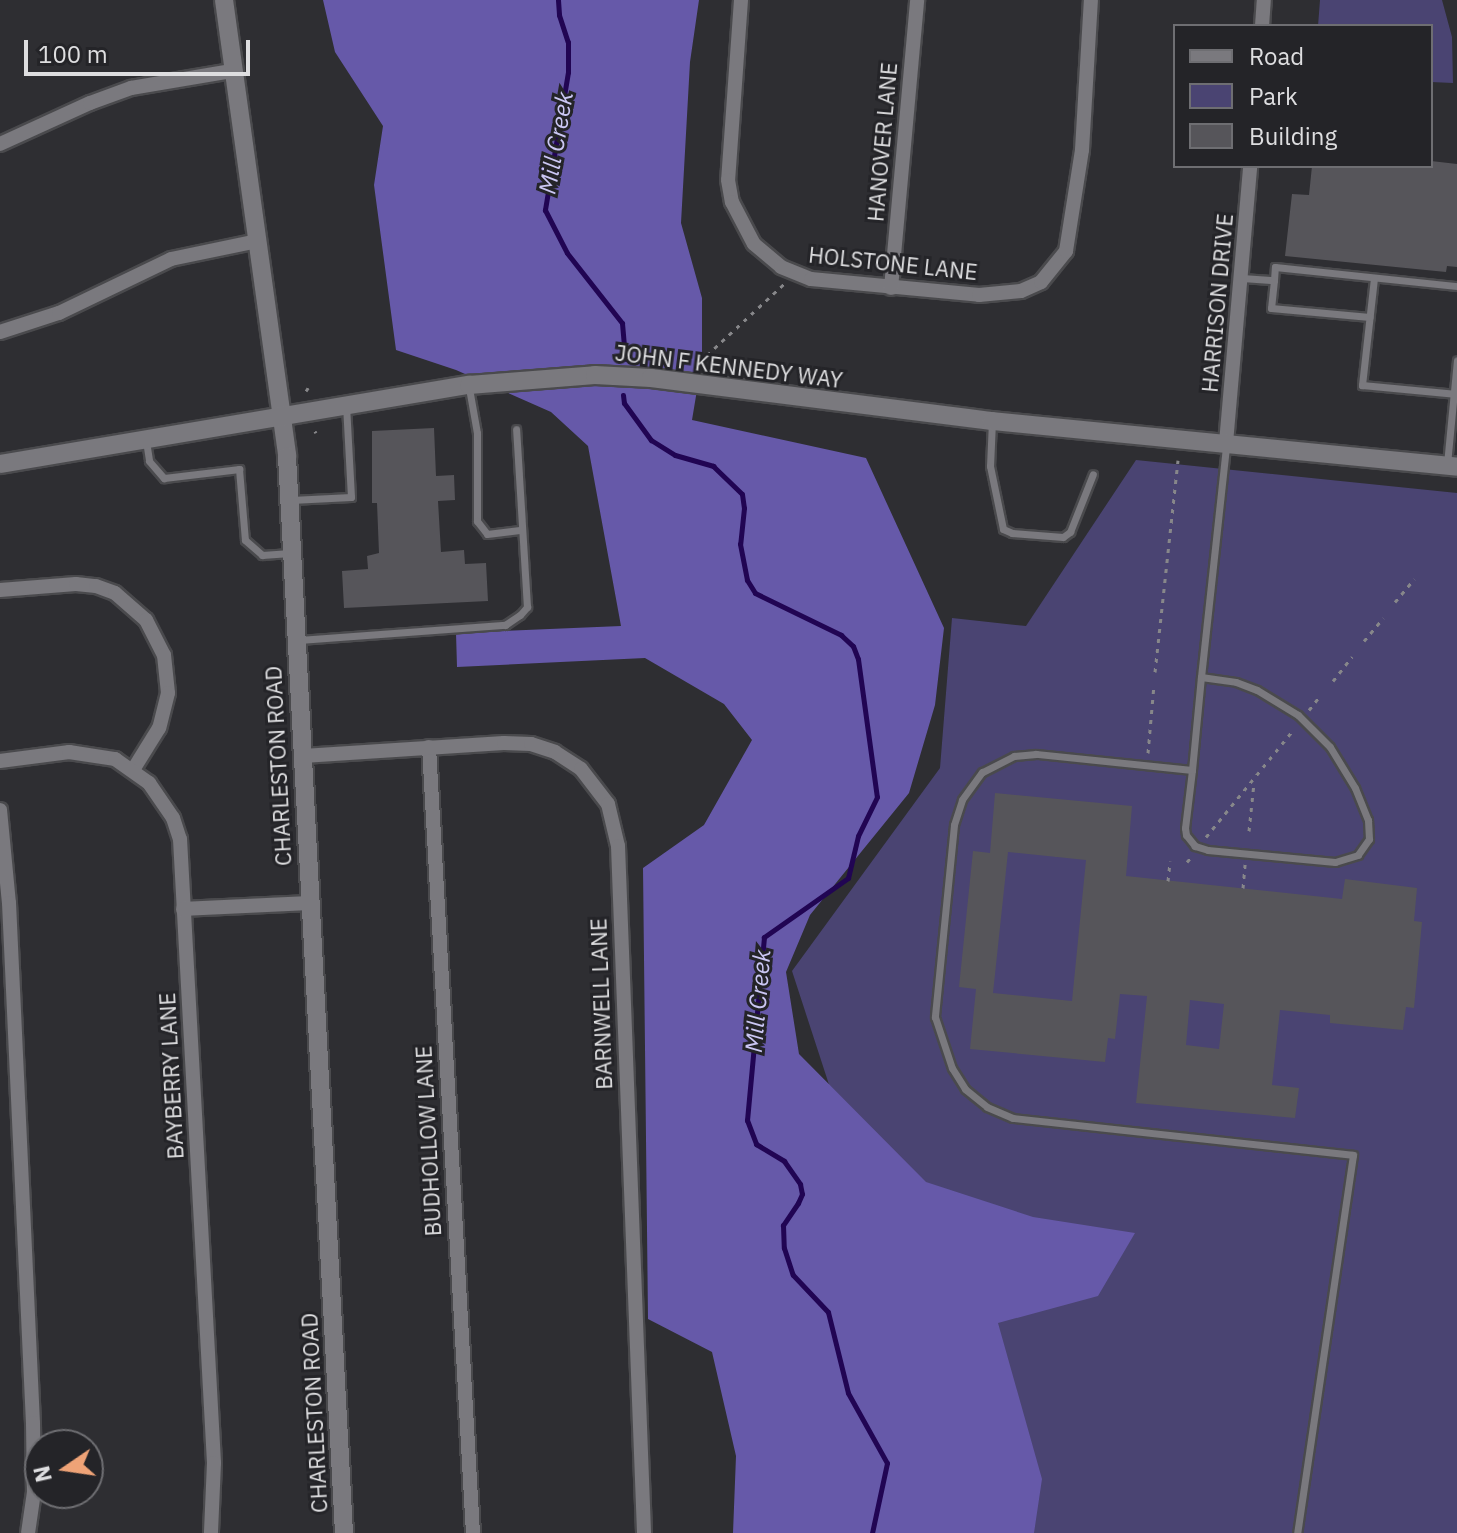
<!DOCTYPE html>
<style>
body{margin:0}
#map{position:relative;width:1457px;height:1533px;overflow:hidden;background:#2e2e32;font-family:"IBM Plex Sans",sans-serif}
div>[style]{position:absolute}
.green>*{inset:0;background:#4a4472}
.forest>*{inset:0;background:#6659a9}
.stream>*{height:5px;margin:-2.5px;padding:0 2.5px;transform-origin:2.5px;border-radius:2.5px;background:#210553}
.building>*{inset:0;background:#56555a}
.path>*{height:3px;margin-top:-1.5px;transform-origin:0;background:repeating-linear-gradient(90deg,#87878a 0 4px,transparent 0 10px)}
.roads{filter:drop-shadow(2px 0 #4a4a4d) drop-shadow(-2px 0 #4a4a4d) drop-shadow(0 2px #4a4a4d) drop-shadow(0 -2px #4a4a4d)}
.service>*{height:7px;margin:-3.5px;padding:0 3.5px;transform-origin:3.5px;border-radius:3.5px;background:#7a797e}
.minor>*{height:14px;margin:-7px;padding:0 7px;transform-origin:7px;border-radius:7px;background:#7a797e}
.tertiary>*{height:18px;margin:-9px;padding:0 9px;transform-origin:9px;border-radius:9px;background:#7a797e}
span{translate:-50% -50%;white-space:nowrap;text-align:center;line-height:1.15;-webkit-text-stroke:6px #242428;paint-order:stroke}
.street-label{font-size:22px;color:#dedee0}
.water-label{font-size:24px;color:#cbc7f4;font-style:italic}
.legend{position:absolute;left:1173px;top:24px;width:260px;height:144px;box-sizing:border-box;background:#242428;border:2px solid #6e6e72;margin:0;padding:10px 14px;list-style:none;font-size:24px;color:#dedee0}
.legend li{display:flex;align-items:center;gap:16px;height:40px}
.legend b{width:40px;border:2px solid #6e6e72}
.north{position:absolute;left:24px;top:1429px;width:80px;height:80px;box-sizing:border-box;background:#242428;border:2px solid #6e6e72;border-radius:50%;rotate:257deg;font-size:22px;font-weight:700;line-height:32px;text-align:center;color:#dedee0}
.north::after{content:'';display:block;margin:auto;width:28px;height:36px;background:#efa377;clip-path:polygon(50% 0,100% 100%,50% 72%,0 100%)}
.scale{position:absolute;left:24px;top:40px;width:226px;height:36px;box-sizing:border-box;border:4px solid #dedee0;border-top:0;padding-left:10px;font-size:24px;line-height:28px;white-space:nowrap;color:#dedee0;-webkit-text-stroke:6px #242428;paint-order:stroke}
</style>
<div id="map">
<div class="green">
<i style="clip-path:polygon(1320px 0,1442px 0,1452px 37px,1453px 83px,1431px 82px,1431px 26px,1318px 26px)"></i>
<i style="clip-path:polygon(1136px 460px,1457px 493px,1457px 1533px,975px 1533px,792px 971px,940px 768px,952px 618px,1026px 626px)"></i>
</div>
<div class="forest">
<i style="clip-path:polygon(323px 0,699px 0,690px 62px,681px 223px,702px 298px,702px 360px,692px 420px,866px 458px,944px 628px,935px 705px,909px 793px,810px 915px,786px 972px,799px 1054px,926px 1182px,1033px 1217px,1135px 1233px,1098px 1296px,998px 1323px,1042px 1479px,1034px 1533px,733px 1533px,736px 1456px,712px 1352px,648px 1319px,643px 868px,704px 825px,752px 740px,724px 704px,645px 658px,457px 667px,456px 633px,621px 626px,588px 446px,551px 412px,456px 370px,396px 350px,374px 185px,383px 126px,335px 52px)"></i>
</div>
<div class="stream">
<i style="left:558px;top:0;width:15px;rotate:86deg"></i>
<i style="left:559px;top:15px;width:28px;rotate:72deg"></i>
<i style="left:568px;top:42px;width:30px;rotate:90deg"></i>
<i style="left:568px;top:72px;width:140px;rotate:99.5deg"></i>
<i style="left:545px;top:210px;width:48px;rotate:62.9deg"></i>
<i style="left:567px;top:253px;width:89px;rotate:51.8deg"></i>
<i style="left:622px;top:323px;width:36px;rotate:85deg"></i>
<i style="left:623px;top:395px;width:8px;rotate:83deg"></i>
<i style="left:624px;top:403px;width:46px;rotate:53.9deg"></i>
<i style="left:651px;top:440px;width:28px;rotate:32deg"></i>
<i style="left:675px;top:455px;width:40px;rotate:16deg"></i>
<i style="left:713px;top:466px;width:40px;rotate:44deg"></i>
<i style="left:742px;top:494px;width:14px;rotate:82deg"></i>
<i style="left:744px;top:508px;width:36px;rotate:96deg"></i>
<i style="left:740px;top:544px;width:37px;rotate:79deg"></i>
<i style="left:747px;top:580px;width:15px;rotate:58deg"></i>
<i style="left:755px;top:593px;width:96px;rotate:26deg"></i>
<i style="left:841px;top:635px;width:16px;rotate:43deg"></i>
<i style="left:853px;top:646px;width:14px;rotate:69deg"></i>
<i style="left:858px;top:659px;width:139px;rotate:82.2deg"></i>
<i style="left:877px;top:797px;width:43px;rotate:116deg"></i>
<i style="left:858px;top:836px;width:43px;rotate:103.4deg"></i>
<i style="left:848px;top:878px;width:103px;rotate:144.9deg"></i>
<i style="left:764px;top:937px;width:184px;rotate:95.3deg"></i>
<i style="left:747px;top:1120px;width:26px;rotate:69deg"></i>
<i style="left:756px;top:1144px;width:33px;rotate:31deg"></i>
<i style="left:784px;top:1161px;width:28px;rotate:55deg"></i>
<i style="left:800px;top:1184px;width:10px;rotate:79deg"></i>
<i style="left:802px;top:1194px;width:10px;rotate:114deg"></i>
<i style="left:798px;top:1203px;width:27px;rotate:124deg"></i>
<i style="left:783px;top:1225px;width:23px;rotate:88deg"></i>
<i style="left:784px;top:1248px;width:28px;rotate:72deg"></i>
<i style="left:793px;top:1275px;width:51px;rotate:46.6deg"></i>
<i style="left:828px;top:1312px;width:83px;rotate:76.1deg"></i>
<i style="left:848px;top:1393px;width:80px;rotate:60.9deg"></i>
<i style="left:887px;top:1463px;width:72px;rotate:102.1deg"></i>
</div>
<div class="building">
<i style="clip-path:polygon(1431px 161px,1457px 164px,1457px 267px,1447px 266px,1446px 272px,1285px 256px,1292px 194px,1309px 195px,1312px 166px,1431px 166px)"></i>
<i style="clip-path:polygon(434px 428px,436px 476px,454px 475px,455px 500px,438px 501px,441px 552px,464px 550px,465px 564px,486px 563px,488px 601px,344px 608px,342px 571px,368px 569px,367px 556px,379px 553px,377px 503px,372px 503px,372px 431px)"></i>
<i style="clip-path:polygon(evenodd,995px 793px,1132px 806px,1126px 876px,1342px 899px,1345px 879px,1417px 888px,1414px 921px,1422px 922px,1414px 1008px,1406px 1007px,1403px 1030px,1330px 1023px,1330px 1015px,1280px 1010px,1272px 1085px,1299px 1088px,1295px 1118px,1136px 1103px,1147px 996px,1120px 994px,1115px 1039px,1108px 1038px,1105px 1062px,970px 1049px,976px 989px,959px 987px,973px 851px,990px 853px,995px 793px,1008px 852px,1086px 860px,1072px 1001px,993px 993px,1008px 852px,995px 793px,1190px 1000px,1224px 1004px,1219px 1049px,1186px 1045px,1190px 1000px)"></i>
</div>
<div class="path">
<i style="left:705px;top:368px;width:13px;rotate:-81deg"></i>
<i style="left:707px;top:355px;width:108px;rotate:-42.7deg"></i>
<i style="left:306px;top:391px;width:4px;rotate:-56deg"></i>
<i style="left:315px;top:431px;width:2px;rotate:63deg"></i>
<i style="left:1395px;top:602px;width:30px;rotate:-50deg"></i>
<i style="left:1364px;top:641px;width:30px;rotate:-50deg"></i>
<i style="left:1155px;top:672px;width:213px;rotate:-83.8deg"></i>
<i style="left:1333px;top:681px;width:31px;rotate:-52deg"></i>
<i style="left:1309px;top:710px;width:18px;rotate:-52deg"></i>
<i style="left:1148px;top:753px;width:68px;rotate:-85deg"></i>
<i style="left:1249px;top:831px;width:48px;rotate:-84.1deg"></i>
<i style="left:1206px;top:837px;width:139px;rotate:-50.8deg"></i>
<i style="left:1187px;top:862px;width:8px;rotate:-50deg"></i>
<i style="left:1168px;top:881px;width:20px;rotate:-84deg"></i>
<i style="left:1243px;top:888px;width:24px;rotate:-85deg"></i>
</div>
<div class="roads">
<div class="service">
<i style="left:1242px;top:278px;width:32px;rotate:4deg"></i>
<i style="left:1274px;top:280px;width:13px;rotate:-86deg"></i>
<i style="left:1275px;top:267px;width:183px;rotate:6deg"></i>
<i style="left:1374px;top:278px;width:108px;rotate:96.4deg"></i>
<i style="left:1362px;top:385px;width:95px;rotate:5.4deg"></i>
<i style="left:1274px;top:280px;width:28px;rotate:96deg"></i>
<i style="left:1271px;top:308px;width:99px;rotate:5.2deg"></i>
<i style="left:469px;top:388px;width:46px;rotate:79.9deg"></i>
<i style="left:477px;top:433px;width:88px;rotate:90deg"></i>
<i style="left:477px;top:521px;width:16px;rotate:52deg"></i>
<i style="left:487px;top:534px;width:35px;rotate:-7deg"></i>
<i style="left:992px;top:421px;width:45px;rotate:92.5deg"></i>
<i style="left:990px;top:466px;width:64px;rotate:78.3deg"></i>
<i style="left:1003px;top:529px;width:10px;rotate:24deg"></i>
<i style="left:1012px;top:533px;width:51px;rotate:4.5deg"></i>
<i style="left:1063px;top:537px;width:9px;rotate:-36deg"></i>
<i style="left:1070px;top:532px;width:62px;rotate:-68.4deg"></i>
<i style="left:146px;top:441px;width:20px;rotate:81deg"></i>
<i style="left:149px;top:461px;width:23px;rotate:49deg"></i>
<i style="left:164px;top:478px;width:76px;rotate:-6.8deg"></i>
<i style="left:239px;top:469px;width:71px;rotate:85.2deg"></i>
<i style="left:245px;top:540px;width:23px;rotate:41deg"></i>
<i style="left:262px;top:555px;width:28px;rotate:-4deg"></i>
<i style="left:1447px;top:464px;width:104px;rotate:-84.5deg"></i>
<i style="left:291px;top:500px;width:60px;rotate:-2.9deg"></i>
<i style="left:351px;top:497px;width:91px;rotate:-93.1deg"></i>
<i style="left:299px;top:640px;width:207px;rotate:-4.2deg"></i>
<i style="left:505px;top:625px;width:18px;rotate:-34deg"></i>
<i style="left:520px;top:615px;width:11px;rotate:-49deg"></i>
<i style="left:527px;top:607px;width:178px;rotate:-93.5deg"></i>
<i style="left:1201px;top:677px;width:35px;rotate:8deg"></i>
<i style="left:1236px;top:682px;width:22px;rotate:21deg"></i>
<i style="left:1257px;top:690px;width:48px;rotate:31.4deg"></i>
<i style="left:1298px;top:715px;width:45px;rotate:45deg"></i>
<i style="left:1330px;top:747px;width:48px;rotate:58.6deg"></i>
<i style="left:1355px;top:788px;width:35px;rotate:68deg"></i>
<i style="left:1368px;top:820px;width:19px;rotate:87deg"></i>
<i style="left:1369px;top:839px;width:19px;rotate:125deg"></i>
<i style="left:1358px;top:855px;width:24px;rotate:163deg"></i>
<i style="left:1335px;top:862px;width:128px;rotate:-174.6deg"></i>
<i style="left:1208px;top:850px;width:14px;rotate:-163deg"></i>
<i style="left:1195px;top:846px;width:14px;rotate:-129deg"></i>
<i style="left:1186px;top:835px;width:7px;rotate:-98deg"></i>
<i style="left:1185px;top:828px;width:58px;rotate:-83.1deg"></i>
<i style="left:1192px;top:770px;width:93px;rotate:-84.5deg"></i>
<i style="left:1201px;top:677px;width:233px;rotate:-83.8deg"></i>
<i style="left:1192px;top:770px;width:157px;rotate:-174.1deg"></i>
<i style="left:1036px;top:754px;width:22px;rotate:175deg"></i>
<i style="left:1014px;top:756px;width:36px;rotate:153deg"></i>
<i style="left:982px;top:772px;width:34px;rotate:126deg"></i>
<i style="left:962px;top:800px;width:26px;rotate:108deg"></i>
<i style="left:954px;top:825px;width:193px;rotate:95.7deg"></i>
<i style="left:935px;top:1017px;width:54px;rotate:71.6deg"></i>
<i style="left:952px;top:1068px;width:25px;rotate:58deg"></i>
<i style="left:965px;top:1089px;width:28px;rotate:39deg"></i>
<i style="left:987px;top:1107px;width:28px;rotate:23deg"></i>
<i style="left:1013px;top:1118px;width:342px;rotate:6.2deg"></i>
<i style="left:1353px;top:1155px;width:382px;rotate:98.4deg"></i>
</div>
<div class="minor">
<i style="left:741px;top:0;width:180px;rotate:94.1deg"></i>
<i style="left:728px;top:180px;width:22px;rotate:80deg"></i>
<i style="left:732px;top:202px;width:47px;rotate:62.4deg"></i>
<i style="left:754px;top:244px;width:35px;rotate:40deg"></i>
<i style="left:781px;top:267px;width:32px;rotate:22deg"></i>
<i style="left:811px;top:279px;width:169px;rotate:5.4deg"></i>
<i style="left:979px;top:295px;width:42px;rotate:-5.4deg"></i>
<i style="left:1021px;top:291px;width:22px;rotate:-24deg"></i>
<i style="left:1041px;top:282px;width:40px;rotate:-51deg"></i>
<i style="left:1066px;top:251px;width:102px;rotate:-81deg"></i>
<i style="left:1082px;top:150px;width:150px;rotate:-86.6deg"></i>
<i style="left:1262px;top:26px;width:26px;rotate:-86deg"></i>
<i style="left:0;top:144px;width:99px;rotate:-24.5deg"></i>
<i style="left:90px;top:103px;width:44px;rotate:-20.1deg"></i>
<i style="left:131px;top:88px;width:102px;rotate:-9.6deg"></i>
<i style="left:891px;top:288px;width:289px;rotate:-84.8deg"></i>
<i style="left:0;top:332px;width:62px;rotate:-17.9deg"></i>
<i style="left:59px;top:313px;width:124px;rotate:-25.7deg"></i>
<i style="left:171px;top:259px;width:89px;rotate:-11.7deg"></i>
<i style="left:1226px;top:443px;width:278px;rotate:-85deg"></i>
<i style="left:0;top:590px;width:76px;rotate:-4.5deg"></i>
<i style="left:76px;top:584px;width:20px;rotate:6deg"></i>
<i style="left:96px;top:586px;width:20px;rotate:20deg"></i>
<i style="left:115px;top:593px;width:41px;rotate:41.1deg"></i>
<i style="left:146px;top:620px;width:39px;rotate:63deg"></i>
<i style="left:164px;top:655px;width:38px;rotate:84deg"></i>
<i style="left:168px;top:693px;width:36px;rotate:104deg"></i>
<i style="left:159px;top:728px;width:49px;rotate:121.8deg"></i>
<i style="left:429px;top:747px;width:787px;rotate:86.8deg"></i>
<i style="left:303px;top:756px;width:201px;rotate:-3.7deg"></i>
<i style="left:504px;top:743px;width:27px;rotate:2deg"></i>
<i style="left:531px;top:744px;width:25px;rotate:18deg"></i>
<i style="left:555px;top:752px;width:31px;rotate:33deg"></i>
<i style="left:581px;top:769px;width:44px;rotate:52.4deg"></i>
<i style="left:608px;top:804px;width:43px;rotate:76.6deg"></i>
<i style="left:618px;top:846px;width:687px;rotate:87.83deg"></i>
<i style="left:0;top:761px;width:70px;rotate:-7.4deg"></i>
<i style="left:69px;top:752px;width:47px;rotate:8.7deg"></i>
<i style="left:115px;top:759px;width:42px;rotate:35.2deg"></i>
<i style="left:149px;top:783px;width:42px;rotate:55.6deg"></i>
<i style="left:173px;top:818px;width:22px;rotate:72deg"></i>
<i style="left:180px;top:839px;width:625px;rotate:86.88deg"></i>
<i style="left:214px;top:1463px;width:70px;rotate:92.5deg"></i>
<i style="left:0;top:810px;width:93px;rotate:84.5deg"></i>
<i style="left:9px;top:903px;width:521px;rotate:87.36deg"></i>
<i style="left:33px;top:1423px;width:69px;rotate:89.2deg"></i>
<i style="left:34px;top:1492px;width:41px;rotate:98.3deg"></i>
<i style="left:183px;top:909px;width:125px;rotate:-2.7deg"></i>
</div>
<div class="tertiary">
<i style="left:224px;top:0;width:460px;rotate:82.1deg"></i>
<i style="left:287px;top:456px;width:1079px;rotate:86.97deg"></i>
<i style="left:0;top:464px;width:476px;rotate:-9.6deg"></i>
<i style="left:469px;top:385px;width:126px;rotate:-4.5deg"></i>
<i style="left:595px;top:375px;width:56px;rotate:3.1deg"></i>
<i style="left:651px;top:378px;width:344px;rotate:7.2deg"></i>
<i style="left:992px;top:421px;width:467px;rotate:5.6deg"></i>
</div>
</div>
<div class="street-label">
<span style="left:882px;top:142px;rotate:-85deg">HANOVER LANE</span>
<span style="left:893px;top:263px;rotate:6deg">HOLSTONE LANE</span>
<span style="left:1217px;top:303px;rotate:-85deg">HARRISON DRIVE</span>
<span style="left:729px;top:366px;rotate:7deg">JOHN F KENNEDY WAY</span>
<span style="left:278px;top:766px;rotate:-93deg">CHARLESTON ROAD</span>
<span style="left:601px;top:1004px;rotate:-92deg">BARNWELL LANE</span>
<span style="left:171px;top:1076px;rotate:-93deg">BAYBERRY LANE</span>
<span style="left:428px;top:1141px;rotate:-93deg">BUDHOLLOW LANE</span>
<span style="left:314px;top:1413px;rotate:-93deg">CHARLESTON ROAD</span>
</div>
<div class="water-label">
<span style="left:556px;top:143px;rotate:-80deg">Mill Creek</span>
<span style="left:758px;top:1001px;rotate:-85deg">Mill Creek</span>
</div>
<ul class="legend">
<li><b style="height:10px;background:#7a797e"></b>Road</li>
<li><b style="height:22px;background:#4a4472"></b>Park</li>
<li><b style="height:22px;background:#56555a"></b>Building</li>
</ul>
<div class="north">N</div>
<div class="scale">100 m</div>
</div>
